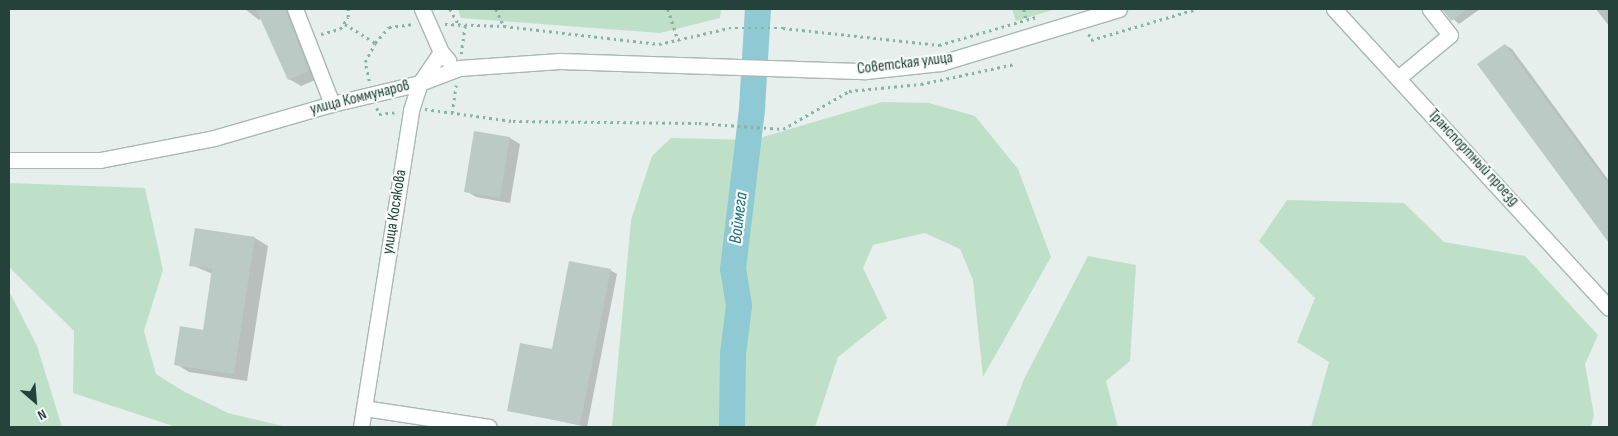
<!DOCTYPE html>
<meta charset="utf-8">
<style>
body{margin:0}
#map{position:relative;width:1618px;height:436px;overflow:hidden;background:#e6efeb;font-family:"Sofia Sans Condensed",sans-serif}
div>[style]{position:absolute}
.green>*{inset:0;background:#bfe0c8}
.shadow>*{inset:0;background:#0003}
.river>*{height:26px;margin:-13px;padding:0 13px;transform-origin:13px;border-radius:13px;background:#8ec9d4}
.building>*{inset:0;background:#bbcac4}
.path>*{height:2.5px;margin-top:-1.25px;transform-origin:0;background:repeating-linear-gradient(90deg,#86b3a5 0 2.5px,transparent 0 6.5px)}
.roads{filter:drop-shadow(1px 0 #a8b8b2) drop-shadow(-1px 0 #a8b8b2) drop-shadow(0 1px #a8b8b2) drop-shadow(0 -1px #a8b8b2)}
.minor>*{height:15px;margin:-7.5px;padding:0 7.5px;transform-origin:7.5px;border-radius:7.5px;background:#fff}
span{translate:-50% -50%;white-space:nowrap;text-align:center;line-height:1.15;-webkit-text-stroke:4.5px #f7fbf9;paint-order:stroke}
.street-label{font-size:16px;color:#24423a}
.water-label{font-size:18px;color:#1c6f80;font-style:italic}
.frame{position:absolute;inset:0;border:10px solid #24423a;pointer-events:none}
.north{position:absolute;left:10px;top:376px;width:50px;height:50px;-webkit-text-stroke:4px #f7fbf9;paint-order:stroke;rotate:153deg;font-size:14px;font-weight:700;line-height:20px;text-align:center;color:#24423a}
.north::after{content:'';display:block;margin:auto;width:18px;height:22px;background:#24423a;clip-path:polygon(50% 0,100% 100%,50% 72%,0 100%)}
</style>
<div id="map">
<div class="green">
<i style="clip-path:polygon(458px 9px,721px 9px,720px 18px,660px 33px,461px 18px)"></i>
<i style="clip-path:polygon(1012px 9px,1056px 9px,1016px 21px)"></i>
<i style="clip-path:polygon(882px 102px,929px 103px,975px 116px,1018px 169px,1051px 257px,983px 377px,973px 280px,960px 249px,925px 233px,873px 245px,863px 268px,887px 318px,838px 357px,815px 427px,612px 427px,631px 220px,652px 156px,671px 138px,753px 140px)"></i>
<i style="clip-path:polygon(9px 183px,145px 188px,163px 270px,144px 331px,156px 374px,183px 391px,228px 413px,287px 427px,176px 427px,73px 393px,74px 331px,9px 267px)"></i>
<i style="clip-path:polygon(1287px 200px,1404px 203px,1444px 242px,1525px 256px,1598px 335px,1585px 364px,1594px 415px,1591px 427px,1311px 427px,1329px 362px,1297px 342px,1315px 298px,1259px 241px)"></i>
<i style="clip-path:polygon(1088px 256px,1136px 265px,1130px 361px,1106px 381px,1118px 427px,1006px 427px,1024px 379px)"></i>
<i style="clip-path:polygon(9px 291px,37px 346px,62px 427px,9px 427px)"></i>
</div>
<div class="shadow">
<i style="clip-path:polygon(245px 9px,292px 9px,320px 78px,301px 86px,289px 79px,262px 18px,259px 20px)"></i>
<i style="clip-path:polygon(1442px 9px,1480px 9px,1459px 24px)"></i>
<i style="clip-path:polygon(1596px 9px,1609px 9px,1609px 26px)"></i>
<i style="clip-path:polygon(1505px 45px,1512px 49px,1609px 181px,1609px 241px,1479px 64px)"></i>
<i style="clip-path:polygon(510px 138px,520px 144px,510px 203px,476px 197px,466px 191px)"></i>
<i style="clip-path:polygon(255px 238px,268px 246px,247px 381px,189px 372px,176px 364px,204px 331px,213px 274px,191px 265px)"></i>
<i style="clip-path:polygon(610px 270px,617px 274px,587px 427px,509px 410px)"></i>
</div>
<div class="river">
<i style="left:732px;top:427px;width:73px;rotate:-89.2deg"></i>
<i style="left:733px;top:354px;width:48px;rotate:-82.9deg"></i>
<i style="left:739px;top:306px;width:37px;rotate:-99deg"></i>
<i style="left:733px;top:269px;width:161px;rotate:-83.2deg"></i>
<i style="left:752px;top:109px;width:100px;rotate:-86.6deg"></i>
</div>
<div class="building">
<i style="clip-path:polygon(256px 9px,285px 9px,309px 71px,288px 80px)"></i>
<i style="clip-path:polygon(1442px 9px,1468px 9px,1451px 21px)"></i>
<i style="clip-path:polygon(1505px 44px,1609px 185px,1609px 243px,1477px 64px)"></i>
<i style="clip-path:polygon(474px 131px,510px 137px,500px 198px,464px 192px)"></i>
<i style="clip-path:polygon(195px 228px,255px 237px,234px 374px,174px 365px,180px 326px,203px 330px,212px 269px,189px 266px)"></i>
<i style="clip-path:polygon(569px 261px,611px 269px,580px 425px,507px 411px,520px 343px,552px 349px)"></i>
</div>
<div class="path">
<i style="left:450px;top:9px;width:20px;rotate:60deg"></i>
<i style="left:496px;top:9px;width:19px;rotate:65deg"></i>
<i style="left:668px;top:9px;width:33px;rotate:72deg"></i>
<i style="left:1024px;top:9px;width:10px;rotate:79deg"></i>
<i style="left:345px;top:24px;width:36px;rotate:32deg"></i>
<i style="left:375px;top:43px;width:21px;rotate:-49deg"></i>
<i style="left:389px;top:27px;width:23px;rotate:-7deg"></i>
<i style="left:445px;top:24px;width:59px;rotate:1.9deg"></i>
<i style="left:504px;top:26px;width:156px;rotate:6.6deg"></i>
<i style="left:659px;top:44px;width:72px;rotate:-12.9deg"></i>
<i style="left:729px;top:28px;width:54px"></i>
<i style="left:783px;top:28px;width:157px;rotate:6.2deg"></i>
<i style="left:939px;top:45px;width:101px;rotate:-16.1deg"></i>
<i style="left:321px;top:34px;width:20px;rotate:-15deg"></i>
<i style="left:340px;top:29px;width:14px;rotate:-56deg"></i>
<i style="left:348px;top:17px;width:8px;rotate:-90deg"></i>
<i style="left:1089px;top:34px;width:6px;rotate:72deg"></i>
<i style="left:1091px;top:40px;width:109px;rotate:-16.4deg"></i>
<i style="left:461px;top:54px;width:28px;rotate:-82deg"></i>
<i style="left:369px;top:81px;width:19px;rotate:-102deg"></i>
<i style="left:365px;top:62px;width:21px;rotate:-62deg"></i>
<i style="left:377px;top:108px;width:6px;rotate:72deg"></i>
<i style="left:379px;top:114px;width:18px;rotate:-6deg"></i>
<i style="left:425px;top:109px;width:89px;rotate:7.8deg"></i>
<i style="left:513px;top:121px;width:186px;rotate:0.6deg"></i>
<i style="left:699px;top:123px;width:84px;rotate:4.1deg"></i>
<i style="left:783px;top:129px;width:76px;rotate:-29.9deg"></i>
<i style="left:849px;top:91px;width:72px;rotate:-5.6deg"></i>
<i style="left:921px;top:84px;width:96px;rotate:-12deg"></i>
<i style="left:452px;top:113px;width:28px;rotate:-82deg"></i>
</div>
<div class="roads">
<div class="minor">
<i style="left:295px;top:9px;width:102px;rotate:68.7deg"></i>
<i style="left:422px;top:9px;width:47px;rotate:66.2deg"></i>
<i style="left:441px;top:52px;width:11px;rotate:49deg"></i>
<i style="left:1334px;top:9px;width:406px;rotate:47.4deg"></i>
<i style="left:1398px;top:78px;width:67px;rotate:-39.6deg"></i>
<i style="left:1450px;top:35px;width:33px;rotate:-128deg"></i>
<i style="left:9px;top:160px;width:91px"></i>
<i style="left:100px;top:160px;width:116px;rotate:-10.9deg"></i>
<i style="left:214px;top:138px;width:123px;rotate:-16.1deg"></i>
<i style="left:332px;top:104px;width:90px;rotate:-13.4deg"></i>
<i style="left:420px;top:83px;width:42px;rotate:-21deg"></i>
<i style="left:459px;top:68px;width:101px;rotate:-4deg"></i>
<i style="left:560px;top:61px;width:306px;rotate:1.9deg"></i>
<i style="left:866px;top:71px;width:75px;rotate:-6.1deg"></i>
<i style="left:941px;top:63px;width:186px;rotate:-16.9deg"></i>
<i style="left:364px;top:408px;width:126px;rotate:8.6deg"></i>
<i style="left:361px;top:427px;width:321px;rotate:-81deg"></i>
<i style="left:411px;top:110px;width:28px;rotate:-72deg"></i>
<i style="left:420px;top:83px;width:37px;rotate:-56deg"></i>
</div>
</div>
<div class="street-label">
<span style="left:905px;top:64px;rotate:-7deg">Советская улица</span>
<span style="left:360px;top:98px;rotate:-14deg">улица Коммунаров</span>
<span style="left:1473px;top:158px;rotate:47deg">Транспортный проезд</span>
<span style="left:395px;top:212px;rotate:-81deg">улица Косякова</span>
</div>
<div class="water-label">
<span style="left:739px;top:218px;rotate:-83deg">Воймега</span>
</div>
<div class="frame"></div>
<div class="north">N</div>
</div>
